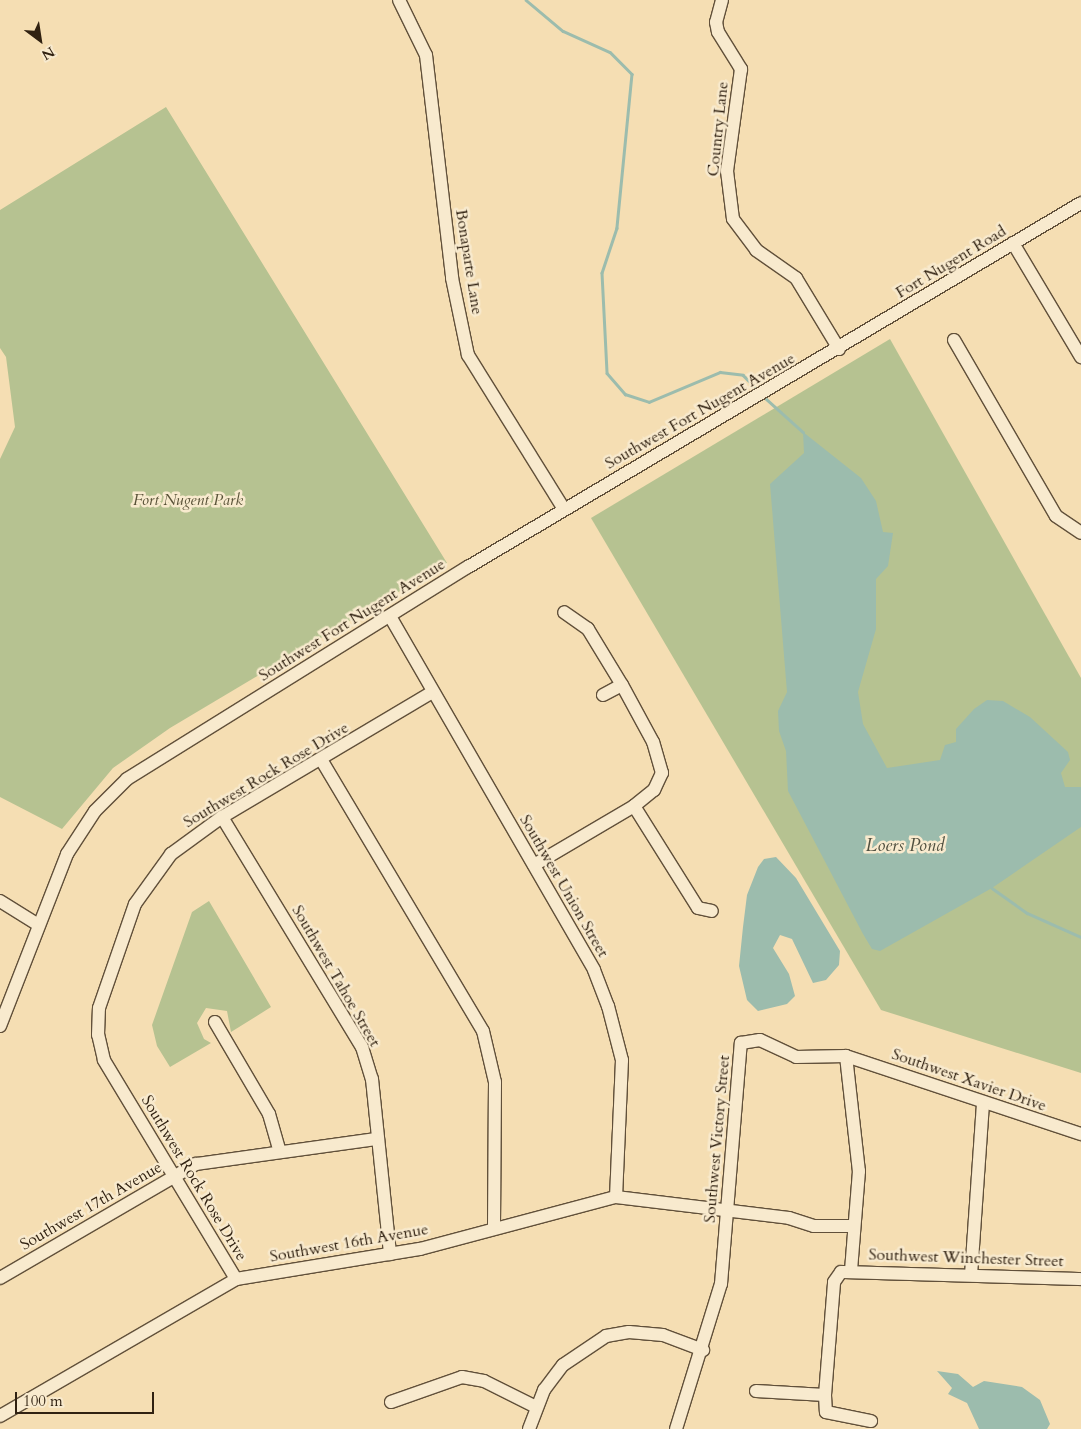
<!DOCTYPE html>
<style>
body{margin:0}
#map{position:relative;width:1081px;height:1429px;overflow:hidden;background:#f5deb3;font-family:Cardo,serif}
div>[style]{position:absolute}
.green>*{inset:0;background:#b6c291}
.water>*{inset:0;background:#9cbcad}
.stream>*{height:2.5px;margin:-1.25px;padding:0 1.25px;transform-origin:1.25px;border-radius:1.25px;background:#9cbcad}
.roads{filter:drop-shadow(1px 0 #61503a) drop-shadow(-1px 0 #61503a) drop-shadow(0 1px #61503a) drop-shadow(0 -1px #61503a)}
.minor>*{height:12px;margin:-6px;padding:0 6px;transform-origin:6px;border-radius:6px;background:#f8eace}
span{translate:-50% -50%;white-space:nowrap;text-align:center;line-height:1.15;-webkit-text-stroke:5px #f8eace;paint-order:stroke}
.street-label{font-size:16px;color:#302111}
.park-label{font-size:16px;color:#585137;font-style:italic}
.water-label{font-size:18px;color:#505040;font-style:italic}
.north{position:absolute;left:15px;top:15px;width:50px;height:50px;-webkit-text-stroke:4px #f8eace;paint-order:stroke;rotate:149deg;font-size:14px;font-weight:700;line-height:20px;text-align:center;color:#302111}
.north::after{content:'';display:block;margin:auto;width:18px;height:22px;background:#302111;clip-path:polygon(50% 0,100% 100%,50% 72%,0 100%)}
.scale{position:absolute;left:15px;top:1392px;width:139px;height:22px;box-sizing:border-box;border:2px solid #302111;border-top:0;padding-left:6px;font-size:15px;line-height:18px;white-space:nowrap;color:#302111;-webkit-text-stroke:4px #f8eace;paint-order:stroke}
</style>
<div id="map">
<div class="green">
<i style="clip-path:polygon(166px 107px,447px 563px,170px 728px,113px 768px,62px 829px,0 797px,0 459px,15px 427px,6px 357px,0 348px,0 210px)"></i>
<i style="clip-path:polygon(890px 339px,1081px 678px,1081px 1073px,881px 1010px,591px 518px)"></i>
<i style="clip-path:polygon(209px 901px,271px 1007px,231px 1032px,227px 1011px,206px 1008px,197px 1023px,204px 1039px,211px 1043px,170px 1067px,157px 1046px,152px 1025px,192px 912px)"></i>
</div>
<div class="water">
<i style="clip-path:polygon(803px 432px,861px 478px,876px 501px,883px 532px,893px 533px,888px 566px,876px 579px,876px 629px,858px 692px,863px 724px,887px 768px,940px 760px,945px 745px,956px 742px,956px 729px,974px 709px,987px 700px,1003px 701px,1030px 717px,1068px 752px,1070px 760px,1061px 773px,1065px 787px,1081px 787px,1081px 827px,992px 888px,880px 951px,872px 949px,863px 934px,788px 791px,786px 751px,779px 731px,778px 711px,787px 692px,770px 484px,804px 453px)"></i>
<i style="clip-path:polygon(776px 857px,796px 878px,840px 951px,839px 965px,826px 980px,813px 983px,792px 939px,780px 935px,773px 948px,789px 974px,795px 996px,787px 1004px,758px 1011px,747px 1000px,739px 966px,743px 927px,747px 895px,758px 867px,764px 859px)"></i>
<i style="clip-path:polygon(937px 1371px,958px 1374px,973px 1387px,984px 1381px,1022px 1387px,1040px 1400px,1050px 1424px,1047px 1429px,979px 1429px,967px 1403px,948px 1394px,952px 1388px)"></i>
</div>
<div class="stream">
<i style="left:526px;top:0;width:48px;rotate:40deg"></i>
<i style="left:563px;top:31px;width:51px;rotate:24.1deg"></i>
<i style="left:610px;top:52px;width:31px;rotate:45deg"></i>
<i style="left:632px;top:74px;width:155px;rotate:95.6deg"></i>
<i style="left:617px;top:228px;width:47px;rotate:108.4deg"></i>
<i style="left:602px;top:273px;width:100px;rotate:87.1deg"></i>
<i style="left:607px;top:373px;width:28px;rotate:49deg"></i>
<i style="left:625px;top:394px;width:25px;rotate:18deg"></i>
<i style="left:649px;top:402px;width:77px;rotate:-22.9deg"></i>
<i style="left:720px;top:372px;width:23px;rotate:7deg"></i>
<i style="left:743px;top:375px;width:21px;rotate:45deg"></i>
<i style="left:763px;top:396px;width:54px;rotate:42deg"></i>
<i style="left:992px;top:888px;width:43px;rotate:35.5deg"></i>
<i style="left:1027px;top:913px;width:59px;rotate:24deg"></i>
</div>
<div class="roads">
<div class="minor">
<i style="left:399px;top:0;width:61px;rotate:63.9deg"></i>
<i style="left:426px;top:55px;width:225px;rotate:83.3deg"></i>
<i style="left:452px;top:278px;width:79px;rotate:78.3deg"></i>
<i style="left:468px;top:355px;width:181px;rotate:58.1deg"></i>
<i style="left:722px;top:0;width:23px;rotate:105deg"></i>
<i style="left:716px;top:22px;width:10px;rotate:79deg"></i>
<i style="left:718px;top:32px;width:44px;rotate:58.1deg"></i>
<i style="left:741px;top:69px;width:103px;rotate:97.8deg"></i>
<i style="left:727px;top:171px;width:48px;rotate:82.9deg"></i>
<i style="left:733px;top:219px;width:39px;rotate:53deg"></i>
<i style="left:756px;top:250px;width:49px;rotate:35deg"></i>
<i style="left:796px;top:278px;width:83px;rotate:58.8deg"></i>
<i style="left:1013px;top:243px;width:133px;rotate:59.2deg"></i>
<i style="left:954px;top:340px;width:203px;rotate:59.9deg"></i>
<i style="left:1056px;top:516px;width:30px;rotate:34deg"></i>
<i style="left:391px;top:618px;width:406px;rotate:60deg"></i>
<i style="left:594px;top:970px;width:39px;rotate:69deg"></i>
<i style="left:608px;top:1006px;width:56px;rotate:75.5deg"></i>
<i style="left:622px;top:1060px;width:137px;rotate:92.5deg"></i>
<i style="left:603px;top:695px;width:21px;rotate:-28deg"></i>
<i style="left:322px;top:761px;width:314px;rotate:59.2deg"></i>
<i style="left:483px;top:1031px;width:52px;rotate:76.8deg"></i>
<i style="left:495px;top:1082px;width:145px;rotate:90.4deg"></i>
<i style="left:634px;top:806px;width:120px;rotate:57.9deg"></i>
<i style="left:698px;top:908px;width:14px;rotate:12deg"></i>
<i style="left:222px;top:817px;width:269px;rotate:58.7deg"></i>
<i style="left:362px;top:1047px;width:34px;rotate:73deg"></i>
<i style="left:372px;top:1079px;width:176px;rotate:84.1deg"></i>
<i style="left:534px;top:865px;width:116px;rotate:-30.5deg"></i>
<i style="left:634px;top:806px;width:26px;rotate:-39deg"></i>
<i style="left:654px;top:790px;width:19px;rotate:-65deg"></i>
<i style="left:662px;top:773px;width:32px;rotate:-106deg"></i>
<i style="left:653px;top:742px;width:65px;rotate:-118.5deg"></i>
<i style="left:622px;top:685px;width:66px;rotate:-121.3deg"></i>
<i style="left:588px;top:629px;width:29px;rotate:-145deg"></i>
<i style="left:0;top:901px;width:44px;rotate:31.9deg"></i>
<i style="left:215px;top:1022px;width:107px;rotate:59.6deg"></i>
<i style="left:269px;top:1114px;width:36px;rotate:74deg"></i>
<i style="left:0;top:1026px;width:185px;rotate:-68.7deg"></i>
<i style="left:67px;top:854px;width:51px;rotate:-56.9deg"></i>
<i style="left:95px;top:811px;width:45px;rotate:-45deg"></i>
<i style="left:127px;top:779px;width:402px;rotate:-31.9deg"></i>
<i style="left:468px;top:567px;width:713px;rotate:-30.7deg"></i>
<i style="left:846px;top:1056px;width:248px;rotate:18.4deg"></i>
<i style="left:971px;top:1275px;width:173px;rotate:-86deg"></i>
<i style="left:0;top:1278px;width:227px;rotate:-30.2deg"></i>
<i style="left:196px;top:1164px;width:183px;rotate:-7.9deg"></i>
<i style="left:236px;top:1279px;width:256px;rotate:-121.1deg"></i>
<i style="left:104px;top:1060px;width:26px;rotate:-103deg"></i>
<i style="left:98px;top:1035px;width:27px;rotate:-88deg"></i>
<i style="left:99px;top:1008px;width:110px;rotate:-70.9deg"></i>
<i style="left:135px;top:904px;width:62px;rotate:-54.2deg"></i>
<i style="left:171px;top:854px;width:63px;rotate:-36deg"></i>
<i style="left:222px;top:817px;width:243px;rotate:-30.7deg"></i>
<i style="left:756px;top:1391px;width:69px;rotate:3.3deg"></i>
<i style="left:825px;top:1395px;width:113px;rotate:-85.4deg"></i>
<i style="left:834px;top:1282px;width:12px;rotate:-55deg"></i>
<i style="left:841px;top:1272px;width:240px;rotate:1.7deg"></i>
<i style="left:825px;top:1395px;width:17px;rotate:87deg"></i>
<i style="left:826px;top:1412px;width:46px;rotate:11.3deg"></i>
<i style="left:391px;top:1402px;width:75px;rotate:-19.4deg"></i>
<i style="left:462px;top:1377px;width:22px;rotate:10deg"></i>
<i style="left:484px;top:1381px;width:58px;rotate:26.6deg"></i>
<i style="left:0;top:1416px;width:273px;rotate:-30.1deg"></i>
<i style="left:236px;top:1279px;width:186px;rotate:-9.3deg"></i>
<i style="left:420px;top:1249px;width:203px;rotate:-14.9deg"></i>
<i style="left:616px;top:1197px;width:174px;rotate:6.9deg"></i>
<i style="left:789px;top:1218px;width:26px;rotate:18deg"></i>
<i style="left:814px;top:1226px;width:38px"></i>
<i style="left:529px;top:1429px;width:42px;rotate:-69deg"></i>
<i style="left:544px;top:1390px;width:31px;rotate:-53deg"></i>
<i style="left:563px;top:1365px;width:52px;rotate:-34deg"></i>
<i style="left:606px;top:1336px;width:23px;rotate:-10deg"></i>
<i style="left:629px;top:1332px;width:34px;rotate:5deg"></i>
<i style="left:663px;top:1335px;width:43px;rotate:20.6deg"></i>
<i style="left:676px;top:1429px;width:152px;rotate:-72.8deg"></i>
<i style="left:721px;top:1284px;width:242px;rotate:-85.3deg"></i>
<i style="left:741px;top:1043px;width:19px;rotate:-9deg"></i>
<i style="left:760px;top:1040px;width:40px;rotate:25deg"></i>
<i style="left:796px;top:1057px;width:50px;rotate:-1.1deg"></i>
<i style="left:846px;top:1056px;width:116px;rotate:83.6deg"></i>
<i style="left:859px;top:1171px;width:99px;rotate:94.6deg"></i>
</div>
</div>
<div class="street-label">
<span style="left:718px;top:129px;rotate:-84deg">Country Lane</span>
<span style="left:469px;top:262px;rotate:81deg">Bonaparte Lane</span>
<span style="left:951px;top:262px;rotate:-31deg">Fort Nugent Road</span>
<span style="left:700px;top:411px;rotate:-30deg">Southwest Fort Nugent Avenue</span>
<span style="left:352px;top:620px;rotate:-32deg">Southwest Fort Nugent Avenue</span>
<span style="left:266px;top:775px;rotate:-31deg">Southwest Rock Rose Drive</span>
<span style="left:564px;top:886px;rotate:60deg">Southwest Union Street</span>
<span style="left:336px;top:976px;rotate:60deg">Southwest Tahoe Street</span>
<span style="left:969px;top:1080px;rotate:19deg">Southwest Xavier Drive</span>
<span style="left:717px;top:1139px;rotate:-85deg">Southwest Victory Street</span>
<span style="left:194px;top:1178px;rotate:59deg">Southwest Rock Rose Drive</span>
<span style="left:91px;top:1206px;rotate:-30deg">Southwest 17th Avenue</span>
<span style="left:349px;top:1243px;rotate:-10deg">Southwest 16th Avenue</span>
<span style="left:966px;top:1258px;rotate:2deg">Southwest Winchester Street</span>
</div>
<div class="park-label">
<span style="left:188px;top:500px">Fort Nugent Park</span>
</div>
<div class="water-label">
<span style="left:905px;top:846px">Loers Pond</span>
</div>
<div class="north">N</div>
<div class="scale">100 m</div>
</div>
